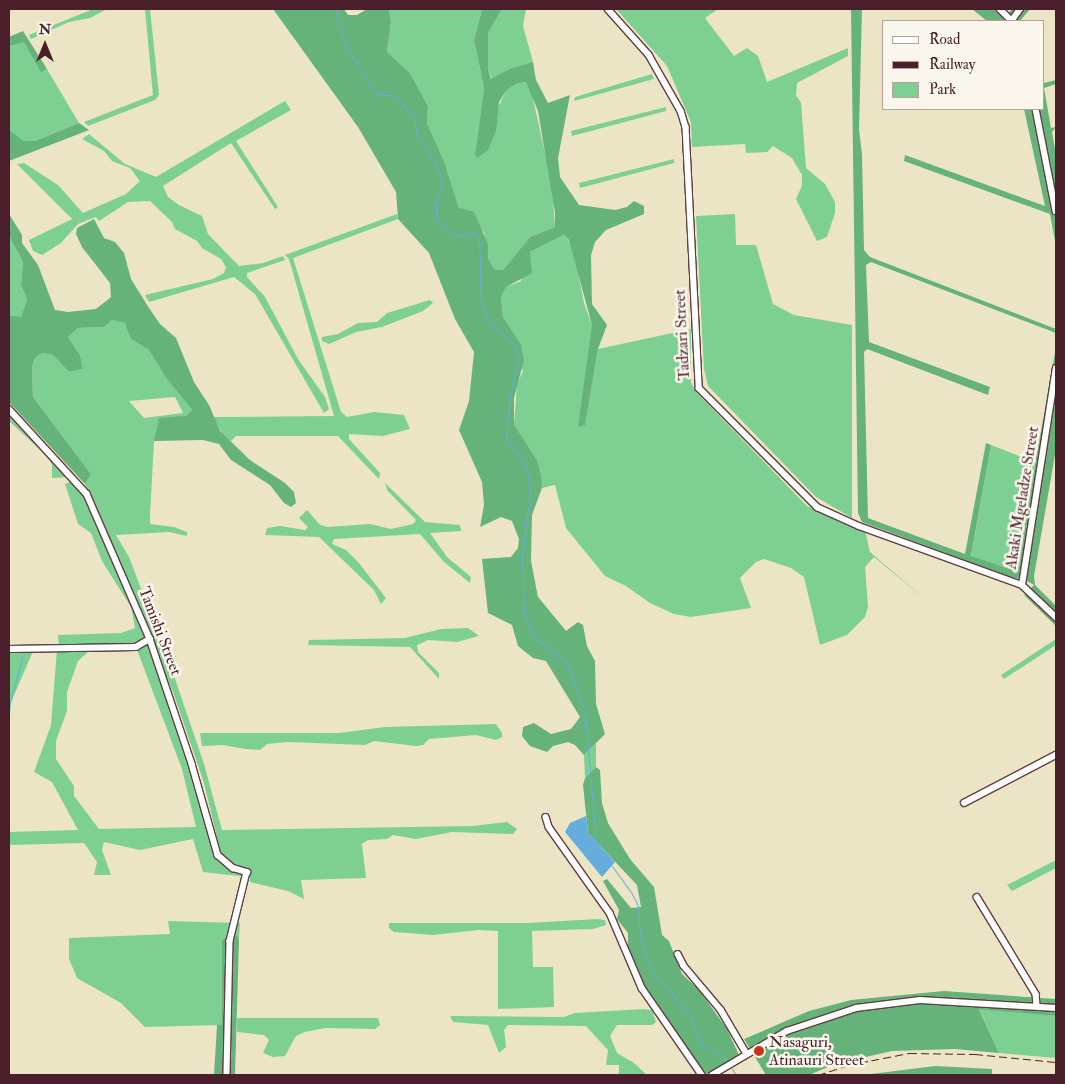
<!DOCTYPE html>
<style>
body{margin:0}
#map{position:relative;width:1065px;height:1084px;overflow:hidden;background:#ece5c5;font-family:"IM FELL Double Pica",serif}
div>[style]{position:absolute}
.green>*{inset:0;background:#7dd091}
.forest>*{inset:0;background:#66b27b}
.water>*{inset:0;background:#64addc}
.stream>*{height:1px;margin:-0.5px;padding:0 0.5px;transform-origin:0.5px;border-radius:0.5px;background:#64addc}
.roads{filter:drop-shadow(1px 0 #623d42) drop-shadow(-1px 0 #623d42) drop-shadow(0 1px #623d42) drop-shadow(0 -1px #623d42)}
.minor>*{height:5.5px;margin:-2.75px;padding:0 2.75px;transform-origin:2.75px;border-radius:2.75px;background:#fff}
.rail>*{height:1px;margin-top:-0.5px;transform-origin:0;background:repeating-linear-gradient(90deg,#4a1f2b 0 8px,transparent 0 12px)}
.dots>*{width:14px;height:14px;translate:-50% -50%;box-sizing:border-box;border:2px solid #fbf7ec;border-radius:50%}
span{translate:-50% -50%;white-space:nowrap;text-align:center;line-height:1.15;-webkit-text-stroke:5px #fbf7ec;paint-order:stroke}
.street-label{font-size:16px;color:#4a1f2b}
.poi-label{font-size:16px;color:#4a1f2b}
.left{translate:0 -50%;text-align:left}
.frame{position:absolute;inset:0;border:10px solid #4a1f2b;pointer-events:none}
.legend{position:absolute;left:882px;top:20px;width:162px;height:90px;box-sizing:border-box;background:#fbf7ec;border:1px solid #b4a19f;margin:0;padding:6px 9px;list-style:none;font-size:15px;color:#4a1f2b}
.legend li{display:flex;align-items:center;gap:10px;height:25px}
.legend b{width:25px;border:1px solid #b4a19f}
.north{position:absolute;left:20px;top:20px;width:50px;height:50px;-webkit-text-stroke:4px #fbf7ec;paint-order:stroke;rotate:0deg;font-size:14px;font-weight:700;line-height:20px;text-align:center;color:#4a1f2b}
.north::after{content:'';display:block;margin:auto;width:18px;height:22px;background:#4a1f2b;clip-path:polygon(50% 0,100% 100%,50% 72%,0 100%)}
</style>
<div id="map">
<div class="green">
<i style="clip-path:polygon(93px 9px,107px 9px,90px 18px,69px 22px,31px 39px,29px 35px)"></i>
<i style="clip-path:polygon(145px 9px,150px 9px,159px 95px,155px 100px,88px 126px,84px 122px,153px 95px)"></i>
<i style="clip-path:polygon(389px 9px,482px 9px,474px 40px,484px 88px,475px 154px,506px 91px,516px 84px,526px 82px,532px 94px,552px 185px,555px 227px,530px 237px,503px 270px,494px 269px,488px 258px,484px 232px,459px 208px,444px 161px,427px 123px,428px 106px,410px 73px,387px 52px,391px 22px)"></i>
<i style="clip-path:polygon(502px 9px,526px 9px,523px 26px,533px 62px,511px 68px,492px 79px,488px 70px,488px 33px)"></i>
<i style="clip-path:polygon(616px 9px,718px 9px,705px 18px,734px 56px,747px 48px,758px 56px,767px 82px,848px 48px,848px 56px,797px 83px,796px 95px,801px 103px,806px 168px,825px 184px,835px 202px,835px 213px,827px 237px,817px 241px,796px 199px,802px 186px,802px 175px,792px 158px,773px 146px,767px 152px,746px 153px,745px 144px,692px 147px,691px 122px,667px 66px)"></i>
<i style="clip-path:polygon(24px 41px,41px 71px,47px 69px,79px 123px,35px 141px,24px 141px,9px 130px,9px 46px)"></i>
<i style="clip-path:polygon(652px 74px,654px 79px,574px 101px,575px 97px)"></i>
<i style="clip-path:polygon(285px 101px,291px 110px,236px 141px,278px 207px,275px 209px,231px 143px,163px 186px,168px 197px,179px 205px,202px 216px,208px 234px,239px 266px,263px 263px,283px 256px,285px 260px,247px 273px,247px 277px,265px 297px,298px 359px,325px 397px,329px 409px,324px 413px,255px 294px,234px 277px,149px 302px,145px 295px,213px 279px,224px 273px,226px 267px,221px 259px,202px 248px,197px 241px,175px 229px,172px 222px,150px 201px,128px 202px,99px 221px,96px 217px,78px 224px,61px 243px,42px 255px,33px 251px,29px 240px,72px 219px,17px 164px,24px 163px,58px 185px,83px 213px,126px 194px,140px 181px,130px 168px,112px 161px,104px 151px,82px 139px,89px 134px,125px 164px,156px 177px)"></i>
<i style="clip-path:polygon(666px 107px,666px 111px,572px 136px,571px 131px)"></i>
<i style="clip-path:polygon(674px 159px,674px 163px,580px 188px,579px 183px)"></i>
<i style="clip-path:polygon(397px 214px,398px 219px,293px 258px,341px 412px,347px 417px,374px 412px,404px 415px,410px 429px,383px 436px,349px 434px,349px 439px,380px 473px,379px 479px,338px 436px,236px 436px,231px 441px,225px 438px,212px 417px,334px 416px,289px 259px,285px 255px)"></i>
<i style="clip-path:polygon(735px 214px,736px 245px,756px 245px,773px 304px,794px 315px,852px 325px,852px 518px,816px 497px,708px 386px,704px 369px,696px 216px)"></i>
<i style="clip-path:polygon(564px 235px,573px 246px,584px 303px,592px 325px,585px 424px,598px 349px,691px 329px,691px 383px,697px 393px,807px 506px,865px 530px,870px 552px,925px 599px,874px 557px,865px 567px,868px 607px,865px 617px,847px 635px,820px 645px,804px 577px,791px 568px,764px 559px,756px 562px,740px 578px,751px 608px,691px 617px,674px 614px,650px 603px,626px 586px,605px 576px,566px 528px,555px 485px,542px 488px,537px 460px,514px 424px,517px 384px,523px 371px,503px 317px,501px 297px,506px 287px,521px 281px,530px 252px)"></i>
<i style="clip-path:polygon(9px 236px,23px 262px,21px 285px,27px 299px,21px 317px,9px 315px)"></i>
<i style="clip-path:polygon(430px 300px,433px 303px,423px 311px,382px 327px,356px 332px,329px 344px,322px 341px,322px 337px,338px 334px,358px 323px,377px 322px,387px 313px)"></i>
<i style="clip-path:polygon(evenodd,112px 320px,126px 323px,131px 339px,149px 350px,166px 378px,192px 410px,154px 441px,150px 515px,150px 524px,174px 527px,187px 532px,187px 536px,169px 532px,116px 535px,129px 557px,170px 664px,204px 764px,222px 830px,472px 826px,507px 822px,517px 829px,513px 834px,452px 832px,416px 839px,393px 835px,387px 839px,368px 840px,362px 844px,366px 878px,301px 880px,304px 899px,288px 891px,250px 882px,250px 872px,235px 866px,221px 854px,204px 783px,173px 692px,85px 484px,91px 474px,33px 397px,32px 367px,35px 358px,42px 353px,53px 355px,69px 372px,83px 369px,80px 355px,68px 337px,78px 328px,104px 327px,112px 320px,175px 397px,183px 413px,144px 418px,129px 401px,175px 397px)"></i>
<i style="clip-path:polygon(9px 409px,69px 477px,52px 478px,52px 465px,48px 457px,9px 421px)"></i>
<i style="clip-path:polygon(991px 445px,1035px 462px,1017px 565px,1010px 569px,971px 557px)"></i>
<i style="clip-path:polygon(70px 482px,76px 482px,81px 488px,168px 689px,208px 827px,223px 861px,247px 872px,248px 877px,203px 872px,193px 839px,140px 850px,104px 842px,102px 850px,111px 875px,94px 875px,97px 862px,84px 843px,9px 845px,9px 832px,78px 830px,52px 782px,34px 772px,51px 725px,57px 649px,91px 649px,78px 661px,67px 692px,67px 711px,56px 741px,56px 759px,74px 786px,74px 796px,99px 829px,196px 827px,182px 769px,136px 647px,59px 646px,58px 635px,121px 633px,135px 628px,131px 607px,102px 561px,91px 533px,78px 524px,65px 484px)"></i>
<i style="clip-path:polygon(385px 483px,425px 522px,460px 525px,461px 531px,430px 533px,447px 557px,471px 577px,470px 583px,444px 562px,420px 534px,334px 539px,332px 544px,346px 550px,359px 563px,386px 598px,381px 604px,374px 590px,319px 537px,265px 535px,267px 528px,280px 526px,305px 530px,308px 527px,299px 518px,307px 510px,320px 525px,328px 527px,370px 524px,391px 529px,413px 524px,416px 520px,387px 490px)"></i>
<i style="clip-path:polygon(468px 628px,479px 636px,457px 642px,428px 640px,417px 645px,418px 652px,439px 673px,439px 679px,410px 647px,308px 645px,309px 640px,405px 638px,441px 629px)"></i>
<i style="clip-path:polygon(1056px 639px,1056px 645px,1004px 679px,1001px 675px)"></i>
<i style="clip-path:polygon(9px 649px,34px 649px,11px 702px,9px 729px)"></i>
<i style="clip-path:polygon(496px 724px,502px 733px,502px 737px,496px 740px,476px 735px,429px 739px,423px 745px,416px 746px,374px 741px,365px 745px,288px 742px,267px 744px,260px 750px,245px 749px,223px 745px,202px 746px,200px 733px,339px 733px,385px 727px)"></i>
<i style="clip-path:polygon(596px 743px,596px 767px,585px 778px,584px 755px)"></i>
<i style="clip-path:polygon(1056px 860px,1056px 868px,1012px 891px,1007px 885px)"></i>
<i style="clip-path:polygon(598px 919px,605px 920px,606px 925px,593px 929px,532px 931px,533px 967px,553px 967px,554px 1007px,498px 1009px,498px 931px,478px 930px,433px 935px,394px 932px,389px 928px,389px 923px,528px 923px)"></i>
<i style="clip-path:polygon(168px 921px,240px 923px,239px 940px,235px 932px,222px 940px,222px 1025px,145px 1027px,121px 1003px,77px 978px,69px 959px,69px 938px,170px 934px)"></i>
<i style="clip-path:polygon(979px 1008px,1056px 1016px,1056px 1058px,999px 1053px)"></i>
<i style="clip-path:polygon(644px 1009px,652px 1010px,656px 1022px,652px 1025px,617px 1025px,610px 1036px,617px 1053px,634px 1063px,647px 1075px,619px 1075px,619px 1065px,606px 1065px,608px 1050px,586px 1026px,508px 1025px,504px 1030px,506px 1047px,499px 1053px,488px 1025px,453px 1022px,450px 1016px,564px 1017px,575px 1013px)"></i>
<i style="clip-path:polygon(237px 1018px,378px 1018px,380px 1025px,375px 1029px,325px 1028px,305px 1032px,296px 1036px,285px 1056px,273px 1057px,263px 1053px,269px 1040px,264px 1035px,237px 1032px)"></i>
</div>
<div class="forest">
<i style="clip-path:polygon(273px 9px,344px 9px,348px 15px,357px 15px,367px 9px,389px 9px,391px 22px,387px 52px,410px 73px,428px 106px,427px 123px,444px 161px,459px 208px,474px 212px,488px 244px,488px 258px,494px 269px,503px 270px,530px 237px,555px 227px,555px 213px,538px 111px,526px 82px,516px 84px,506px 91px,499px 102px,496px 131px,488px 150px,477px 158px,475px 154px,484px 88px,474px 40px,482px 9px,502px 9px,488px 33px,488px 70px,491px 79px,511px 68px,533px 62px,536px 80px,548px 103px,570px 95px,558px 158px,560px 177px,579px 205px,615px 210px,627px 207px,634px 201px,644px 206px,644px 214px,606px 230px,595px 242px,591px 255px,592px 304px,607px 325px,598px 349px,585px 425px,578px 427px,592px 325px,569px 240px,564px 235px,530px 252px,532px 273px,506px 287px,501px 297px,503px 317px,521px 345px,524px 360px,514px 398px,514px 424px,537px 460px,541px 476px,542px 488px,532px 515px,531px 561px,538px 597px,566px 631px,578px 622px,583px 625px,587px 646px,595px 661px,596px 704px,605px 734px,584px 755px,575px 745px,568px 742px,553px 746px,547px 752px,530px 746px,522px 736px,523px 727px,534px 723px,551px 734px,571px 729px,580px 717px,546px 661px,533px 658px,518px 646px,512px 625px,488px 613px,482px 559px,511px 557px,518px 548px,519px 539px,512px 521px,501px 517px,480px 527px,484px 505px,482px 482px,459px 430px,469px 401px,474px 352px,455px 319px,429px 253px,398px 219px,396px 192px,358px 127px)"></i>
<i style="clip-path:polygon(851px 9px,862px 9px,859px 130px,862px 154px,864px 250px,870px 257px,1056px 329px,1056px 333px,871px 262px,866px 265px,869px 342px,990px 387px,988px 395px,867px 349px,864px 352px,868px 518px,965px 554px,986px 443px,991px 445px,971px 556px,1010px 569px,1017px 565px,1056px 347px,1056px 449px,1034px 576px,1035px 585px,1056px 606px,1056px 626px,1024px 595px,1034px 585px,1027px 581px,1007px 576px,862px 522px,858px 513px)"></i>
<i style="clip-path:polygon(972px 9px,1002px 9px,1008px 14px,1012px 9px,1030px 9px,1020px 21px,987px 21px)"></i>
<i style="clip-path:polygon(23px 31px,47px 69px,41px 72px,24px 42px,9px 46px,9px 37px)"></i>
<i style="clip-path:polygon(1056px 80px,1056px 84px,1044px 88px,1051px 128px,1056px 127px,1052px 132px,1056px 155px,1056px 246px,1050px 214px,904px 161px,905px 155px,1045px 206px,1024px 109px,1044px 109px,1044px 83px)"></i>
<i style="clip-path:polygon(79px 123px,89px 130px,9px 161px,9px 130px,24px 141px,35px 141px)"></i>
<i style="clip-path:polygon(9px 214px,22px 235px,22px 243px,38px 265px,55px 310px,68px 312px,96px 309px,111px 297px,110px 283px,82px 247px,76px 234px,77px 228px,94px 219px,104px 238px,115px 242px,124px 253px,131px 279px,149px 308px,160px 324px,176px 338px,194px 382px,209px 405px,220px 431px,250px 460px,285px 483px,294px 492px,296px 503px,291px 507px,284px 503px,270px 485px,231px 460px,219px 444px,203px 440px,154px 441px,159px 418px,185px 416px,192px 410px,166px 378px,149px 350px,131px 339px,125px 323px,112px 320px,104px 327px,78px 328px,68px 337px,80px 355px,83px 369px,69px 372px,53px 355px,42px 353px,35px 358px,32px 367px,33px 397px,91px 474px,85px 484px,9px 402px,9px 315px,21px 317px,27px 299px,21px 285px,23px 262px,9px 236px)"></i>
<i style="clip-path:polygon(596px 767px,600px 770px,602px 803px,608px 823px,630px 859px,654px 887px,662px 935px,669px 941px,682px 974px,700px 991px,727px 1029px,739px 1055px,708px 1074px,703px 1072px,645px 987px,628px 946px,628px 933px,617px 919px,619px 910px,603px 881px,607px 879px,631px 908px,641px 907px,637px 885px,588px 833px,583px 785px,585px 778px)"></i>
<i style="clip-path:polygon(235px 932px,239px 940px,235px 1075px,214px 1075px,217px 1025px,222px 1025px,222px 940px)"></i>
<i style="clip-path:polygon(944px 991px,1056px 999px,1056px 1016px,979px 1009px,999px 1053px,955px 1049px,892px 1051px,835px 1064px,809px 1075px,766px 1075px,744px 1039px,809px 1011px,851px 1000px)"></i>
<i style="clip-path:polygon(935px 1066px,992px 1069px,992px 1075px,863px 1075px)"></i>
</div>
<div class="water">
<i style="clip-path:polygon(586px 816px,588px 833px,615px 862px,602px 877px,565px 832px,570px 823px)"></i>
</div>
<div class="stream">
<i style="left:335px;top:9px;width:41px;rotate:72.9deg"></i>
<i style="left:347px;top:48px;width:56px;rotate:56.6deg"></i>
<i style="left:378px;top:95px;width:14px"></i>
<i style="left:392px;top:95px;width:9px;rotate:32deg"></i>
<i style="left:400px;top:100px;width:25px;rotate:53deg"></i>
<i style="left:415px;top:120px;width:15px;rotate:86deg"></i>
<i style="left:416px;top:135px;width:36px;rotate:56deg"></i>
<i style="left:436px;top:165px;width:18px;rotate:71deg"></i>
<i style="left:442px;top:182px;width:21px;rotate:107deg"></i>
<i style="left:436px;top:202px;width:16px;rotate:90deg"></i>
<i style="left:436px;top:218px;width:27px;rotate:42deg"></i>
<i style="left:456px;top:236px;width:16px;rotate:-11deg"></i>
<i style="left:472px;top:233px;width:8px;rotate:23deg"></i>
<i style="left:479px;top:236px;width:66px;rotate:88.3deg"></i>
<i style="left:481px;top:302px;width:22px;rotate:69deg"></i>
<i style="left:489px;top:323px;width:31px;rotate:40deg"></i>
<i style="left:513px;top:343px;width:14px;rotate:65deg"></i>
<i style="left:519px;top:356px;width:40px;rotate:103deg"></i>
<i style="left:510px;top:395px;width:43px;rotate:95.3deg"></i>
<i style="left:506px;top:438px;width:31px;rotate:54deg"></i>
<i style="left:524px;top:463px;width:24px;rotate:73deg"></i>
<i style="left:531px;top:486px;width:71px;rotate:97.3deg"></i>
<i style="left:522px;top:556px;width:55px;rotate:87.9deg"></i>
<i style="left:524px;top:611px;width:25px;rotate:72deg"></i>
<i style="left:532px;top:635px;width:46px;rotate:38.9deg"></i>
<i style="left:568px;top:664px;width:52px;rotate:70.9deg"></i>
<i style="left:585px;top:713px;width:129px;rotate:85.1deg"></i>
<i style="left:9px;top:707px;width:52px;rotate:-75.4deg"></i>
<i style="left:612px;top:866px;width:32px;rotate:54deg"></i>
<i style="left:631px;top:892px;width:16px;rotate:63deg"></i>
<i style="left:638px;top:906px;width:29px;rotate:86deg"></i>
<i style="left:640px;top:935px;width:34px;rotate:73deg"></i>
<i style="left:650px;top:968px;width:63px;rotate:49.5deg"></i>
<i style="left:691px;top:1016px;width:31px;rotate:71deg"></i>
<i style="left:701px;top:1045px;width:17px;rotate:21deg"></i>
<i style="left:717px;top:1051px;width:13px;rotate:48deg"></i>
<i style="left:732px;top:1069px;width:7px;rotate:56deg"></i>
</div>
<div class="roads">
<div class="minor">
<i style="left:608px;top:9px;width:62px;rotate:48.3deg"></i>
<i style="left:649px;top:55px;width:64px;rotate:60.3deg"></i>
<i style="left:681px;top:111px;width:17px;rotate:73deg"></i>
<i style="left:686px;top:127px;width:261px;rotate:87.1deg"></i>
<i style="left:699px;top:388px;width:168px;rotate:45.2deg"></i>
<i style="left:817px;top:507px;width:46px;rotate:24.3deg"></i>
<i style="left:859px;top:526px;width:173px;rotate:19.9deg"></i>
<i style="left:1022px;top:585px;width:47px;rotate:43.3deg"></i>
<i style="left:1000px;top:9px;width:17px;rotate:45deg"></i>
<i style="left:1012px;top:20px;width:14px;rotate:-54deg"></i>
<i style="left:1036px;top:109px;width:104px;rotate:78.9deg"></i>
<i style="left:9px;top:409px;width:115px;rotate:47.5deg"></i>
<i style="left:87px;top:494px;width:158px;rotate:66.5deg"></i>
<i style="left:150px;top:639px;width:132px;rotate:71.4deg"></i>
<i style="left:192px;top:764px;width:95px;rotate:74.1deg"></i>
<i style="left:218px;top:855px;width:20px;rotate:41deg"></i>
<i style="left:233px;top:868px;width:15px;rotate:16deg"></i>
<i style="left:247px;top:872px;width:71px;rotate:103.8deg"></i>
<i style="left:230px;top:941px;width:134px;rotate:91.3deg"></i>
<i style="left:1022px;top:585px;width:219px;rotate:-81.1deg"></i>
<i style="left:9px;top:649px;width:127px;rotate:-0.9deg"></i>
<i style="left:136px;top:647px;width:16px;rotate:-30deg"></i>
<i style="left:964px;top:803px;width:104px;rotate:-27.6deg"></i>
<i style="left:546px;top:817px;width:10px;rotate:73deg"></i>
<i style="left:549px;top:827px;width:105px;rotate:54.7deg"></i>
<i style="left:610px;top:913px;width:82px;rotate:66.9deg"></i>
<i style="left:642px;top:988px;width:106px;rotate:55.4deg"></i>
<i style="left:977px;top:897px;width:114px;rotate:58.7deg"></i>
<i style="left:1036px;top:994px;width:12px;rotate:85deg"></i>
<i style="left:678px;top:954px;width:13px;rotate:63deg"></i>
<i style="left:684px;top:966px;width:57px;rotate:49.9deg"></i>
<i style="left:721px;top:1010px;width:51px;rotate:59.4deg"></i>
<i style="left:712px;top:1075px;width:87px;rotate:-30.4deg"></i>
<i style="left:787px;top:1031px;width:73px;rotate:-18.4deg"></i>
<i style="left:856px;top:1008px;width:64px;rotate:-7.1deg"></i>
<i style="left:920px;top:1000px;width:136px;rotate:3.4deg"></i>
</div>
</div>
<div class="rail">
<i style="left:818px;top:1075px;width:32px;rotate:-18deg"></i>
<i style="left:848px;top:1065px;width:62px;rotate:-11.1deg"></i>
<i style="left:909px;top:1053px;width:66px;rotate:0.9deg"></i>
<i style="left:975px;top:1054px;width:81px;rotate:5.6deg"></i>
</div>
<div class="dots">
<i style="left:759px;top:1051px;background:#c8321e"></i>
</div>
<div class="street-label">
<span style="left:682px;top:335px;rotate:-93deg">Tadzari Street</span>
<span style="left:1022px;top:498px;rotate:-81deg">Akaki Mgeladze Street</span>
<span style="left:160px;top:631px;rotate:69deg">Tamishi Street</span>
</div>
<div class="poi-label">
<span class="left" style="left:769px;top:1051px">Nasaguri,<br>Atinauri Street</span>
</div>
<div class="frame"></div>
<ul class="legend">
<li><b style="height:6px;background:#fff"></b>Road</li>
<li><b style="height:6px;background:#4a1f2b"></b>Railway</li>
<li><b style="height:14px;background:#7dd091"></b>Park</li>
</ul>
<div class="north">N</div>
</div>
